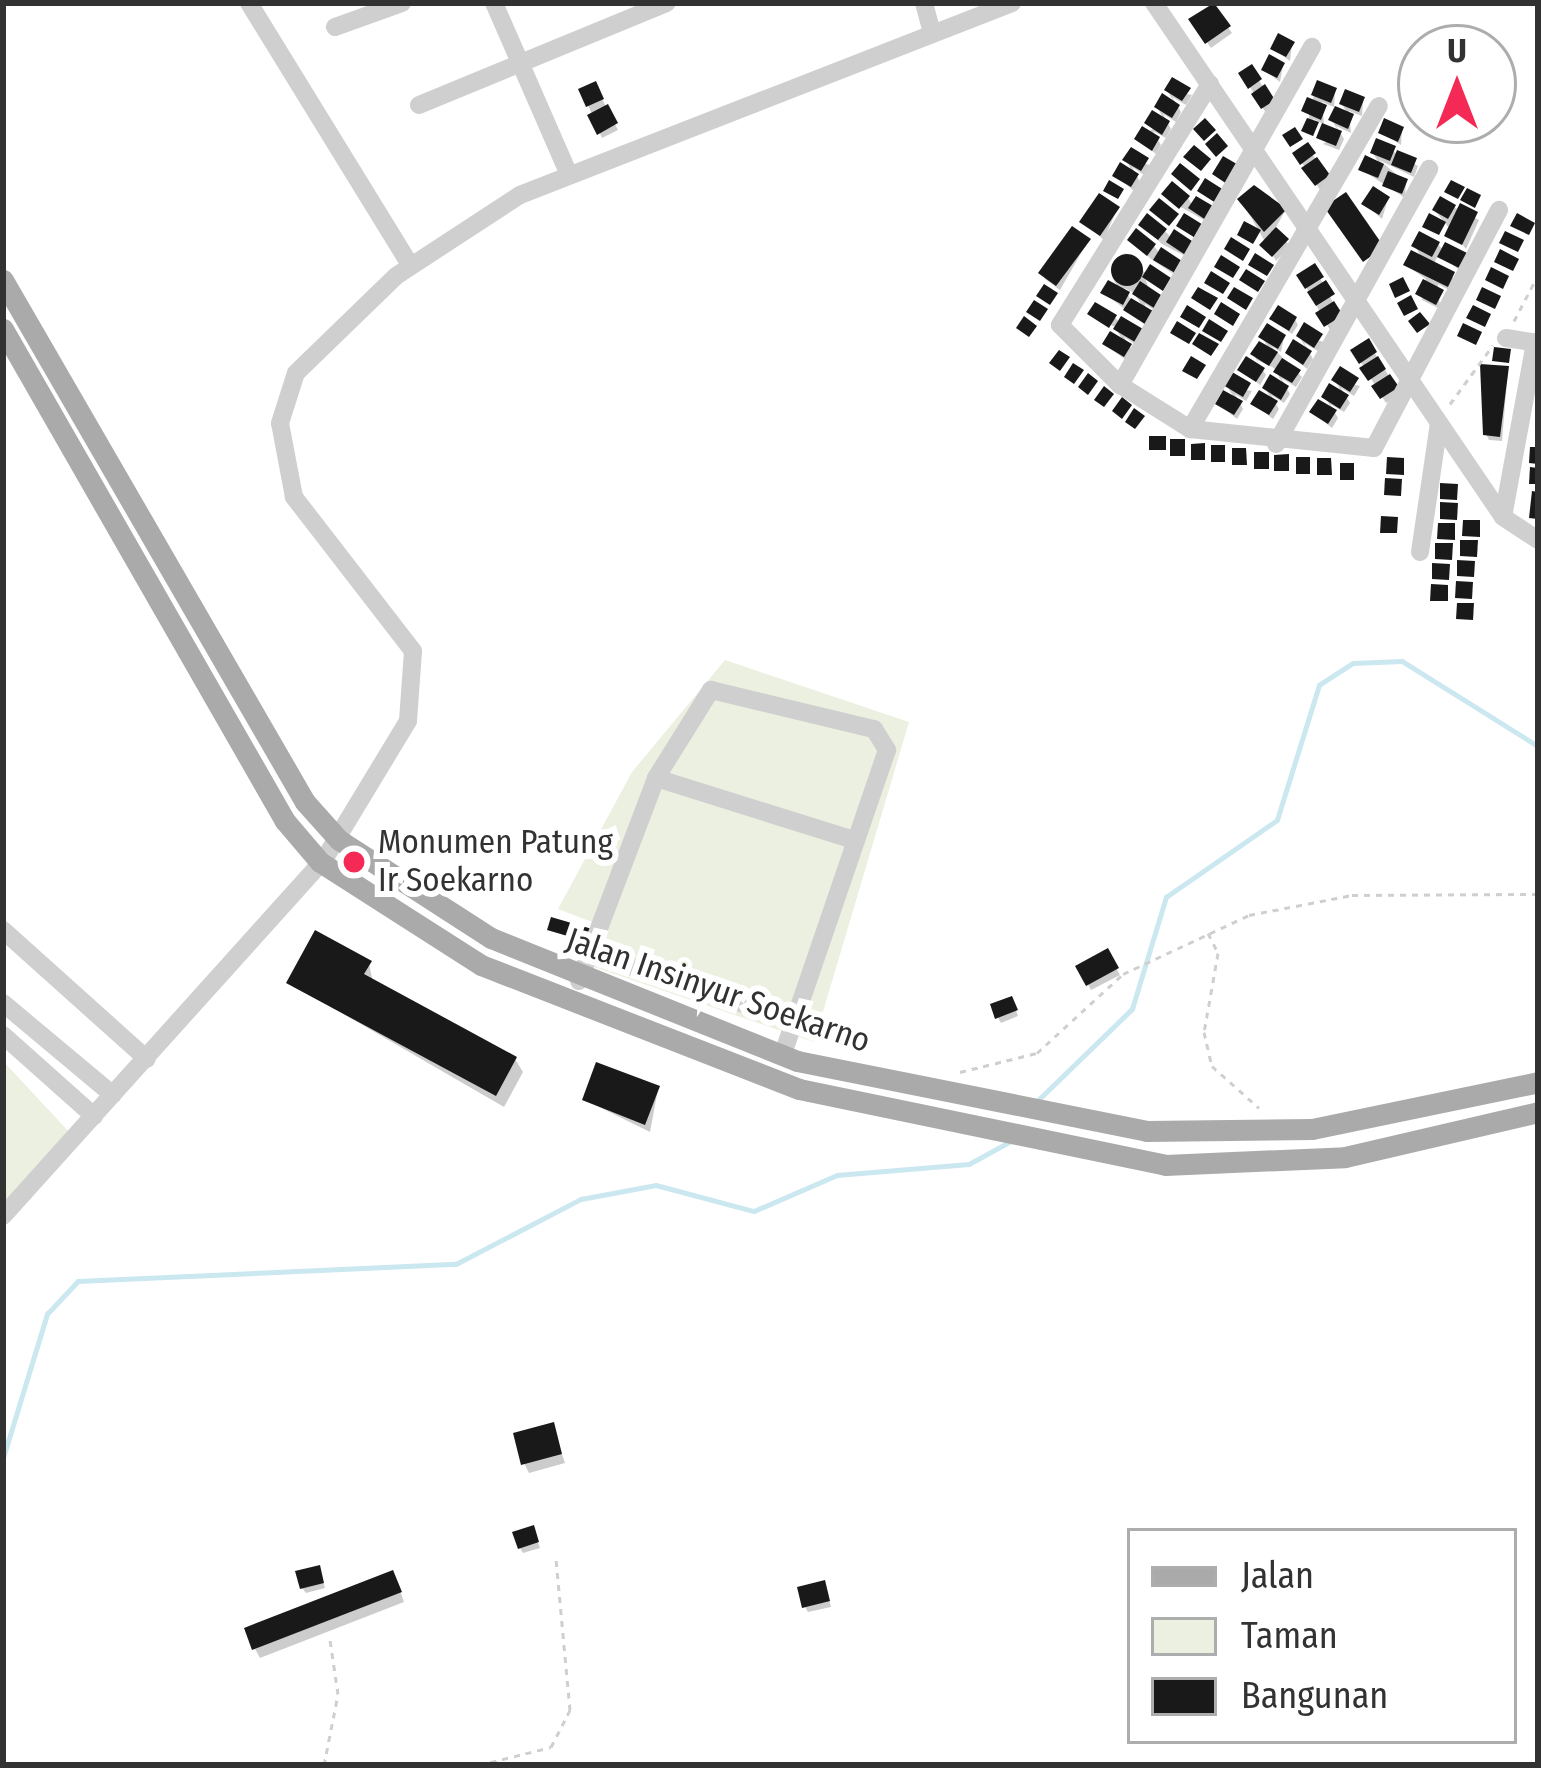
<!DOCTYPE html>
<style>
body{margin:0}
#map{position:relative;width:1541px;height:1768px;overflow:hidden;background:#fff;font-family:"Fira Sans Condensed",sans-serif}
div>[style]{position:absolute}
.green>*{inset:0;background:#ebf0e0}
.shadow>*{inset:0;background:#0003}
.stream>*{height:4.5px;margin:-2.25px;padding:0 2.25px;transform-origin:2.25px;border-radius:2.25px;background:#cbe7f0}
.building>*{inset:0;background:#191919}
.round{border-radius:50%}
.path>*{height:3px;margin-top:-1.5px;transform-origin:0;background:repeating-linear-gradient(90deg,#cfcfcf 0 6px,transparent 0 12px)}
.minor>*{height:18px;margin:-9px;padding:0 9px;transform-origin:9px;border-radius:9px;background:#cfcfcf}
.major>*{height:21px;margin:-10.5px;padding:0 10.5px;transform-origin:10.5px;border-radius:10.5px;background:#aaa}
.dots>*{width:33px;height:33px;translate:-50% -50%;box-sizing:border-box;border:6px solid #fff;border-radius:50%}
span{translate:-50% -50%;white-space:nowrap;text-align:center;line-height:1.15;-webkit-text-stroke:12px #fff;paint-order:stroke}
.poi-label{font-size:33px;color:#323232}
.left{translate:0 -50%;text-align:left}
.street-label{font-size:33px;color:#323232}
.frame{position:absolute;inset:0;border:6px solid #323232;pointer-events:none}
.legend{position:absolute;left:1127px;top:1528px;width:390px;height:216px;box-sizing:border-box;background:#fff;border:3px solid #adadad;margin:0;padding:15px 21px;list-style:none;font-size:36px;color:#323232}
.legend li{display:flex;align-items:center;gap:24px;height:60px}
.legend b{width:60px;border:3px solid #adadad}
.north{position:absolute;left:1397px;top:24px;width:120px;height:120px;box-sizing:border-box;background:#fff;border:3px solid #adadad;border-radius:50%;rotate:0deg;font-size:33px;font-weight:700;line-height:48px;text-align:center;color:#323232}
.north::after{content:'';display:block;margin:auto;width:42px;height:54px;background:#f52955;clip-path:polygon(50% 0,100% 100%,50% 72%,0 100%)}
</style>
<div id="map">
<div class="green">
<i style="clip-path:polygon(725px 660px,909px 722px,814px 1042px,594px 967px,608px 928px,558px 909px,632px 772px)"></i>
<i style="clip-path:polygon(3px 1061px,71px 1134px,3px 1210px)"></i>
</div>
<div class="shadow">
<i style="clip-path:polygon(1213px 6px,1232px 33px,1211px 48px,1192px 20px)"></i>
<i style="clip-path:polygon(1292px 44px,1290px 61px,1273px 49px)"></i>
<i style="clip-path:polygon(1283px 65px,1280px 82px,1264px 70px)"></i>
<i style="clip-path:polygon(1251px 68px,1276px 107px,1266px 113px,1242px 74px)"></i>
<i style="clip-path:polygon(595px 85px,618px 130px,602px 138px,582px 91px)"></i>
<i style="clip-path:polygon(1167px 90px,1192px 95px,1186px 105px,1172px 97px,1181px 112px,1176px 122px,1163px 114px,1171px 129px,1166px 138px,1153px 131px,1161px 145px,1156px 154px,1137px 139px,1165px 121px,1157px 107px,1176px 106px)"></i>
<i style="clip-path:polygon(1335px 91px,1334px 107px,1322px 102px,1324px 124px,1313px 119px,1314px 136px,1305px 133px,1314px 95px)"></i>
<i style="clip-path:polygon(1363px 100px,1362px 116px,1349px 111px,1351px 133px,1336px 126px,1344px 139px,1339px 150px,1323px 144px,1339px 133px,1332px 120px,1348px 115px,1342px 104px)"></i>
<i style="clip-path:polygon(1402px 129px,1401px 145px,1382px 133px)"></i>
<i style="clip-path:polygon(1377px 142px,1418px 166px,1414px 177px,1379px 160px,1406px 182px,1405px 198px,1362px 170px,1380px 165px,1373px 153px)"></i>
<i style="clip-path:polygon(1307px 146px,1331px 182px,1320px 190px,1296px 154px)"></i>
<i style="clip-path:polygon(1126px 160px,1150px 165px,1144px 175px,1132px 167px,1140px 182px,1134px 191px,1116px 176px,1134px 175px)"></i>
<i style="clip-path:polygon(1188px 198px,1193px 206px,1213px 225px,1168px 200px)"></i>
<i style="clip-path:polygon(1388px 199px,1382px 219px,1365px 204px)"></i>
<i style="clip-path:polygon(1244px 205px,1285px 211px,1275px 229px,1290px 246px,1276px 261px)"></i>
<i style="clip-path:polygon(1454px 207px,1479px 220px,1466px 249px,1436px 212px)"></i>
<i style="clip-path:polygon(1117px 209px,1104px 240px,1083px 222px)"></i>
<i style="clip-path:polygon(1142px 225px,1165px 231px,1191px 259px,1162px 244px)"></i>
<i style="clip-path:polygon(1130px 240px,1154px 246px,1178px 277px,1151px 259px)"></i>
<i style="clip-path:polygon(1088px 241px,1060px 290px,1045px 279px,1042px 273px)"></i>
<i style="clip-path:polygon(1438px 244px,1462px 272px,1439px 254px,1433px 265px,1456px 280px,1451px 291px,1438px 284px,1440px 309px,1422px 300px,1426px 279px,1406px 265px,1422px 259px,1415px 246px)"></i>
<i style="clip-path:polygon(evenodd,1125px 253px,1167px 294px,1144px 275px,1157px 312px,1145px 304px,1148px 327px,1104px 293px,1119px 289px,1112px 277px,1125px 253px,1124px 288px,1134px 293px,1144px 309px,1132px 302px,1124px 288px)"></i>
<i style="clip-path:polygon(1314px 267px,1343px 321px,1330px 330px,1300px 276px)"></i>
<i style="clip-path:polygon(1091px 314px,1115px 317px,1138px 346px,1124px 337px,1133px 352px,1127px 361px,1105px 344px,1125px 344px,1115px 327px)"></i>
<i style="clip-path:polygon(1273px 319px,1295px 319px,1298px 325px,1292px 334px)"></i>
<i style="clip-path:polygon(1299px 336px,1324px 342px,1318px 351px,1304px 343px,1313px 359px,1307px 369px,1288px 353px,1308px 352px)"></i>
<i style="clip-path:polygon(1262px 337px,1284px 337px,1281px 352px,1271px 346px,1302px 377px,1296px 387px,1281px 378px,1290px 394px,1284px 403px,1271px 395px,1279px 409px,1273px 419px,1254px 404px,1273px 402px,1265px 388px,1285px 387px,1274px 368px,1257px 360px,1266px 375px,1260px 385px,1241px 370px,1262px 370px,1254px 355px,1270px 351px)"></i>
<i style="clip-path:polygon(1368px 342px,1400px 394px,1386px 403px,1354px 351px)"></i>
<i style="clip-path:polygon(1508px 369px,1502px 441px,1489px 440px,1486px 434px)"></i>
<i style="clip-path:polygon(1335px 380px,1360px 386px,1354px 396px,1341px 388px,1350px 403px,1344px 412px,1330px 404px,1338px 418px,1332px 428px,1313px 413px,1333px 411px,1325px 397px,1343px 395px)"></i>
<i style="clip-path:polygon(1227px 386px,1252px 391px,1246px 401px,1235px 394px,1243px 409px,1237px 419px,1218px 404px,1236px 401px)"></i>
<i style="clip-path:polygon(550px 929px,593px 937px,590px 946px)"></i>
<i style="clip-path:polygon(1107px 952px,1120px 975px,1091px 990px,1079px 967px)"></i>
<i style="clip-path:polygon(369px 963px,373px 983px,515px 1059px,523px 1072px,504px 1107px,290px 983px)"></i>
<i style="clip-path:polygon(1014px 1005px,1018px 1016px,1001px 1023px,998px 1018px)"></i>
<i style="clip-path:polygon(658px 1089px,650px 1132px,585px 1100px)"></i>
<i style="clip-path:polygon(552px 1426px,565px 1463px,529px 1473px,524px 1463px)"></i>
<i style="clip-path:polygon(535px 1534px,540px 1548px,523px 1553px,520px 1548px)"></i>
<i style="clip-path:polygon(321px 1574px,325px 1588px,306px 1593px,302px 1588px)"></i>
<i style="clip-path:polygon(397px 1583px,404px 1602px,260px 1658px,255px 1649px)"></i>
<i style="clip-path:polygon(826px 1589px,831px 1607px,808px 1612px,805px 1607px)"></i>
</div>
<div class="stream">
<i style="left:1035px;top:1103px;width:135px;rotate:-44.1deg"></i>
<i style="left:1132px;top:1009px;width:117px;rotate:-73.1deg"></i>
<i style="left:1166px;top:897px;width:135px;rotate:-34.7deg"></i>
<i style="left:1277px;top:820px;width:141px;rotate:-72.7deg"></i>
<i style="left:1319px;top:685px;width:40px;rotate:-32.9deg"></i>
<i style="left:1353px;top:663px;width:49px;rotate:-2.3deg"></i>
<i style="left:1402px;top:661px;width:160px;rotate:32deg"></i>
<i style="left:3px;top:1458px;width:151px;rotate:-73deg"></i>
<i style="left:47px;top:1314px;width:45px;rotate:-46.8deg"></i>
<i style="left:78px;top:1281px;width:378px;rotate:-2.6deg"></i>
<i style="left:456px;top:1264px;width:141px;rotate:-27.5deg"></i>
<i style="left:581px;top:1199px;width:76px;rotate:-10.6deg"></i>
<i style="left:656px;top:1185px;width:101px;rotate:14.9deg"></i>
<i style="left:754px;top:1211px;width:90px;rotate:-23.4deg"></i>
<i style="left:837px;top:1175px;width:132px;rotate:-4.8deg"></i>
<i style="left:969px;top:1164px;width:46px;rotate:-28.8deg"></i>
</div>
<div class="building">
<i style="clip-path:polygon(1214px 3px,1231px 26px,1205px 44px,1188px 19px)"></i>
<i style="clip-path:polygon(1278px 33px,1295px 42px,1286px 57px,1270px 49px)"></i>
<i style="clip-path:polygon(1269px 54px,1285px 63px,1277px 78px,1261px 70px)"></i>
<i style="clip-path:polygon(1252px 64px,1262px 79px,1248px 89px,1238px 73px)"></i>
<i style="clip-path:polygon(1172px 77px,1191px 88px,1182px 101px,1164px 90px)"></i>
<i style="clip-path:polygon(1317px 80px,1337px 88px,1331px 103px,1311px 95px)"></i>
<i style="clip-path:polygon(596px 81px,604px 99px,586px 107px,578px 89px)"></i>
<i style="clip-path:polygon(1265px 84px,1275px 100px,1261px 109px,1251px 94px)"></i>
<i style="clip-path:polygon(1345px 89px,1365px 97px,1359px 112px,1339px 104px)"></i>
<i style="clip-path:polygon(1162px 93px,1180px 105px,1172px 118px,1154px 107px)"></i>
<i style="clip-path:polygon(1307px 97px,1327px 105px,1321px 120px,1301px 111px)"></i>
<i style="clip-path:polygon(608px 104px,618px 123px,597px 135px,587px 115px)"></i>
<i style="clip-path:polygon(1335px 106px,1354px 114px,1348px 129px,1328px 120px)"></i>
<i style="clip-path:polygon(1152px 110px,1170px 121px,1162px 135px,1144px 123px)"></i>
<i style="clip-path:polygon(1205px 118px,1216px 130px,1204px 141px,1193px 129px)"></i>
<i style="clip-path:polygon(1307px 118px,1319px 122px,1313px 136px,1301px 131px)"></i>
<i style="clip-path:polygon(1384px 118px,1404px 127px,1398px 142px,1378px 133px)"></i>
<i style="clip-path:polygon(1322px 123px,1342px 131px,1336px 146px,1316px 138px)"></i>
<i style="clip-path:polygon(1142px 126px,1160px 137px,1152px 151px,1134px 139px)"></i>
<i style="clip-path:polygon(1295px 127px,1303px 139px,1290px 147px,1282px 135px)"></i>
<i style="clip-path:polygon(1217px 133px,1228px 146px,1216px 157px,1205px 144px)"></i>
<i style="clip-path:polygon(1376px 138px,1396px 146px,1390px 161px,1370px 153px)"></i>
<i style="clip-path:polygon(1308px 142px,1316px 153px,1300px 165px,1292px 153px)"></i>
<i style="clip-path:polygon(1194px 145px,1211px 159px,1201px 171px,1183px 157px)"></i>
<i style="clip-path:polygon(1131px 147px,1149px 158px,1141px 171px,1122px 160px)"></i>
<i style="clip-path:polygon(1397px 150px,1417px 158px,1411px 173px,1391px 165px)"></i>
<i style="clip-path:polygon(1365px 155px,1384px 164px,1378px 178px,1358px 170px)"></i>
<i style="clip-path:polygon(1223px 156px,1242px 167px,1230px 186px,1212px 174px)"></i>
<i style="clip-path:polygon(1317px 157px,1330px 175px,1315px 186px,1301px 168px)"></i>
<i style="clip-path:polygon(1120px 162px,1139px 174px,1131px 187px,1112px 176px)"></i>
<i style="clip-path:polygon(1180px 163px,1200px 179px,1191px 191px,1171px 174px)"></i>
<i style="clip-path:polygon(1388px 171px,1408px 179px,1402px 194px,1382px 186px)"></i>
<i style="clip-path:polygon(1205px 178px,1227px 192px,1219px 205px,1197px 191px)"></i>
<i style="clip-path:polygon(1109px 180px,1124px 189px,1118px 199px,1103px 191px)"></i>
<i style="clip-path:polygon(1451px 180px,1465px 187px,1458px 199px,1444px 192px)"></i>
<i style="clip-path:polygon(1172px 181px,1190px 196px,1179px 209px,1161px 194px)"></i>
<i style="clip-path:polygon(1254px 185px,1287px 209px,1264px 232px,1237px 199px)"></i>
<i style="clip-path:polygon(1373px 186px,1390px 197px,1379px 215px,1361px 204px)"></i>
<i style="clip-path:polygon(1467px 188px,1481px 195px,1475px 208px,1460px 200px)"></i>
<i style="clip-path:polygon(1346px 192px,1384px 247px,1363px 262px,1324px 207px)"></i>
<i style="clip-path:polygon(1099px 193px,1120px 207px,1100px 236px,1079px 222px)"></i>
<i style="clip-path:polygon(1196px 196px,1218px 209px,1209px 222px,1188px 208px)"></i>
<i style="clip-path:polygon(1440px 196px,1456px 205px,1448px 219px,1432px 210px)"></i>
<i style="clip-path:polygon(1159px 198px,1179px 214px,1169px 226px,1149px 210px)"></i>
<i style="clip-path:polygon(1460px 203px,1478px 212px,1462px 245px,1444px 236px)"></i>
<i style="clip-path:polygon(1147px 213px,1167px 229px,1158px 240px,1138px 225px)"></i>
<i style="clip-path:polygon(1184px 213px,1205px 226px,1197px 239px,1176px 226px)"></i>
<i style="clip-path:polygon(1429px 213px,1446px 222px,1439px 235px,1422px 227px)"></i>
<i style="clip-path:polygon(1517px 213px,1535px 223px,1529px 235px,1510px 226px)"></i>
<i style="clip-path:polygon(1244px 221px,1261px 230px,1253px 244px,1237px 235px)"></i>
<i style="clip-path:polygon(1072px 226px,1091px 239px,1056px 286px,1038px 273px)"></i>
<i style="clip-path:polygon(1276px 227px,1289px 239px,1272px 257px,1259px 245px)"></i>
<i style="clip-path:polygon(1136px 228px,1156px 244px,1147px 256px,1127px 240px)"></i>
<i style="clip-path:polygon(1174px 229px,1195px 243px,1187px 256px,1166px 242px)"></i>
<i style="clip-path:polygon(1419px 231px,1440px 242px,1432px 257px,1411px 246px)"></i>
<i style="clip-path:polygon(1505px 231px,1524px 240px,1518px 252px,1499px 243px)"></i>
<i style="clip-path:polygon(1231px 237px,1250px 249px,1243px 261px,1224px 249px)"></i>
<i style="clip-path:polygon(1445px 242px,1467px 253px,1459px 268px,1437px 257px)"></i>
<i style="clip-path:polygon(1161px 247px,1182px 261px,1175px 273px,1153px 260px)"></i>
<i style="clip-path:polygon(1500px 249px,1519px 259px,1513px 271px,1494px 262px)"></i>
<i style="clip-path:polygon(1411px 250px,1455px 272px,1448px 287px,1403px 265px)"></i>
<i style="clip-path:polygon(1255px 253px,1274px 265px,1267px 276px,1248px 265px)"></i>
<i class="round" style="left:1111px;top:254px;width:32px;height:32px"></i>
<i style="clip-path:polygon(1221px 255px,1240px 267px,1233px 278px,1214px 267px)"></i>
<i style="clip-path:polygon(1315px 263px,1324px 277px,1305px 289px,1296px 275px)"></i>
<i style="clip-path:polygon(1150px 264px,1171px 278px,1163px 291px,1142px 277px)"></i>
<i style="clip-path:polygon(1491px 267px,1509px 276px,1503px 289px,1485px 280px)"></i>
<i style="clip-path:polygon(1246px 269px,1265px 281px,1258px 292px,1239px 280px)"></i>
<i style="clip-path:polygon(1211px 271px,1230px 283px,1223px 294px,1204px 283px)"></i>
<i style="clip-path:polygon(1403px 277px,1410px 291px,1395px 298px,1389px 284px)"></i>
<i style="clip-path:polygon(1423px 279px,1444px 290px,1436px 305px,1415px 294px)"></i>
<i style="clip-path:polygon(1108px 280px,1130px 292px,1123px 305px,1100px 293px)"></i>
<i style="clip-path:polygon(1326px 280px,1335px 294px,1316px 306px,1307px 292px)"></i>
<i style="clip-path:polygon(1140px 281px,1161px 295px,1154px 308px,1132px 294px)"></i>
<i style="clip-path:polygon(1044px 284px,1058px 293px,1050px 305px,1036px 296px)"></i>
<i style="clip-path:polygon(1198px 287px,1218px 298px,1210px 310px,1191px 298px)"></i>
<i style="clip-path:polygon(1234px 287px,1253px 298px,1246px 310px,1227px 298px)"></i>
<i style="clip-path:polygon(1482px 287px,1501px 296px,1495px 309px,1476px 300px)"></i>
<i style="clip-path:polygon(1411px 295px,1418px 309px,1404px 316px,1397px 303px)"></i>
<i style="clip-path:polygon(1131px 298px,1153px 311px,1145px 324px,1123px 310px)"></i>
<i style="clip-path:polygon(1034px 300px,1048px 309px,1040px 321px,1026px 312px)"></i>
<i style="clip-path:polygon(1334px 301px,1343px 315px,1324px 327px,1315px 313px)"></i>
<i style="clip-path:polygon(1095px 302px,1117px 315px,1109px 328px,1087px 314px)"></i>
<i style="clip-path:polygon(1221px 302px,1240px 314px,1233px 326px,1214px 314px)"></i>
<i style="clip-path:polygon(1187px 305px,1206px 317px,1199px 328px,1180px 317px)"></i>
<i style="clip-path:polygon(1278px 305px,1297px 317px,1289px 331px,1269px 319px)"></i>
<i style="clip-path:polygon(1473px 305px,1491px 314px,1485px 327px,1466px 318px)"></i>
<i style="clip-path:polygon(1420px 312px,1430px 324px,1417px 333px,1408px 321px)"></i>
<i style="clip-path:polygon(1024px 316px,1037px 326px,1029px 337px,1016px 328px)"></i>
<i style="clip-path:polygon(1121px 316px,1143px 329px,1135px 342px,1113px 329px)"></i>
<i style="clip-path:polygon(1209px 319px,1228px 331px,1221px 342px,1202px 331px)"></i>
<i style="clip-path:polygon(1177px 321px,1196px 333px,1189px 344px,1170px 333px)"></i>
<i style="clip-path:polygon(1304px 322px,1323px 334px,1314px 348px,1296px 336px)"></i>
<i style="clip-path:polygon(1267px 323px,1286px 335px,1278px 349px,1258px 337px)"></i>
<i style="clip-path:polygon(1463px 323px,1482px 332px,1476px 345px,1457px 336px)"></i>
<i style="clip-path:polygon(1110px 331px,1132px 344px,1124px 357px,1102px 344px)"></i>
<i style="clip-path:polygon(1199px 333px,1219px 344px,1211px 356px,1192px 344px)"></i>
<i style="clip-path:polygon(1369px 338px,1377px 352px,1359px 364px,1350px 350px)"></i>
<i style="clip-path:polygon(1293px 339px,1312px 351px,1303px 365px,1285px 353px)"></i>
<i style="clip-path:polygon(1259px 341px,1278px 352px,1269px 366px,1250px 354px)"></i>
<i style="clip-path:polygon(1494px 347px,1511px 349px,1509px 363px,1492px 361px)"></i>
<i style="clip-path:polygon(1059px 350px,1070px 357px,1060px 371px,1049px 363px)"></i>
<i style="clip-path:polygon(1191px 356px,1206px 365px,1197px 379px,1182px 371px)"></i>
<i style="clip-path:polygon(1246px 356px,1265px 368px,1256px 382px,1237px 370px)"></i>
<i style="clip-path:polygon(1378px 356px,1386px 369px,1368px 381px,1359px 368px)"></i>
<i style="clip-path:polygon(1282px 358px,1301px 370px,1292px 383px,1273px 372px)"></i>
<i style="clip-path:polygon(1073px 363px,1084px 370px,1074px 384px,1064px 377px)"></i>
<i style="clip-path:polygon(1480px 364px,1509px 366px,1500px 437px,1483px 435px)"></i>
<i style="clip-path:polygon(1340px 366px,1359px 378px,1350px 392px,1331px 380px)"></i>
<i style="clip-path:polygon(1232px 372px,1251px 383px,1243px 397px,1223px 385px)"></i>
<i style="clip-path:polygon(1088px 373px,1098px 381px,1088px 395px,1078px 387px)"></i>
<i style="clip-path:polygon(1270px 374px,1289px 386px,1281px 400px,1262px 388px)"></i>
<i style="clip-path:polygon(1390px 374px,1399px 387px,1380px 399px,1371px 386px)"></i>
<i style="clip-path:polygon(1329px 383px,1349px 395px,1340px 409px,1321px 397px)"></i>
<i style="clip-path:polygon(1104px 386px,1114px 394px,1104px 407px,1094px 400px)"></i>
<i style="clip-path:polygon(1223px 390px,1243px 401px,1234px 415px,1215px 404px)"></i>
<i style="clip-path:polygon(1259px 390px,1278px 401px,1269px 415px,1250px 404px)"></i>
<i style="clip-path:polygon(1122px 397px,1132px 405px,1122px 419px,1112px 411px)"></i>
<i style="clip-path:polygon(1318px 399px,1337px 410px,1328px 424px,1309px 412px)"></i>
<i style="clip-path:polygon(1134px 408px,1145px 416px,1135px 429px,1125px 422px)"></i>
<i style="clip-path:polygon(1149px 436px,1166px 436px,1166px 450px,1149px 450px)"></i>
<i style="clip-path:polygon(1170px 439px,1185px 439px,1185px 456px,1170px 456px)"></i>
<i style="clip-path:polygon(1205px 443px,1205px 460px,1191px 460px,1191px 444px)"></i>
<i style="clip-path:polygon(1211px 445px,1225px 445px,1225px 462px,1211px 462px)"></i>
<i style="clip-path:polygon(1530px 447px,1538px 447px,1538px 464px,1529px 463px)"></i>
<i style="clip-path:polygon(1232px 448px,1246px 448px,1247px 465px,1232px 465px)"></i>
<i style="clip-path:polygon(1254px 452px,1269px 452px,1269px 469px,1254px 469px)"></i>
<i style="clip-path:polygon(1289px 454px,1289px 471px,1274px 471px,1274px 455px)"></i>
<i style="clip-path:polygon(1296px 457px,1310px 457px,1310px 474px,1296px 474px)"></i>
<i style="clip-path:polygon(1387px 457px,1404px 458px,1404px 475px,1386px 474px)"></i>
<i style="clip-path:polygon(1317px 458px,1331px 458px,1332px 475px,1317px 475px)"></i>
<i style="clip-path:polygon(1340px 463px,1354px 463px,1354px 480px,1340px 480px)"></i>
<i style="clip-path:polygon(1530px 467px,1538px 468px,1538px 484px,1529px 484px)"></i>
<i style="clip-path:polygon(1385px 478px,1402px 479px,1401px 496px,1384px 495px)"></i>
<i style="clip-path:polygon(1440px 483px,1458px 484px,1457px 500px,1440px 499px)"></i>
<i style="clip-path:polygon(1532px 491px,1538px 492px,1538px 519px,1529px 518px)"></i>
<i style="clip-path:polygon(1440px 502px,1458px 503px,1457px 520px,1440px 519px)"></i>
<i style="clip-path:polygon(1381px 516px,1398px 517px,1397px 533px,1380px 533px)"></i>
<i style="clip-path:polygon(1463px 520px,1480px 520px,1480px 537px,1462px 536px)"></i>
<i style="clip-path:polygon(1438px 523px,1455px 523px,1455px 540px,1437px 539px)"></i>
<i style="clip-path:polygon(1460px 540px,1478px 540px,1477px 557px,1460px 556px)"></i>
<i style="clip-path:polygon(1435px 543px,1453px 543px,1452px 560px,1435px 559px)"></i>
<i style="clip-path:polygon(1457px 560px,1475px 561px,1474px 577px,1457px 576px)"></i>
<i style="clip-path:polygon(1432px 563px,1450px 564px,1449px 580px,1432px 579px)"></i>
<i style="clip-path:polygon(1456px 581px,1473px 582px,1472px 599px,1455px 598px)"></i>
<i style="clip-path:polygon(1431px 584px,1448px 585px,1448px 601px,1430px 601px)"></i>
<i style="clip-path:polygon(1457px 603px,1474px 603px,1473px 620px,1456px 619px)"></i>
<i style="clip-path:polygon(551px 917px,592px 929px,588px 942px,547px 930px)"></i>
<i style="clip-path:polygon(315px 930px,372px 961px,364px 974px,517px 1057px,496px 1096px,286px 983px)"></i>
<i style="clip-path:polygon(1108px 948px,1119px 968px,1086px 986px,1075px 966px)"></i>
<i style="clip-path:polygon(1012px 996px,1018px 1010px,995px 1019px,990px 1004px)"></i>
<i style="clip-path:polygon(596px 1062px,660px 1086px,645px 1125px,582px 1100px)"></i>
<i style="clip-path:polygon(554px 1422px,562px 1454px,521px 1465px,513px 1433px)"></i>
<i style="clip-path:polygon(534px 1525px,539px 1542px,518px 1549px,512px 1532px)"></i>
<i style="clip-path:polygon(320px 1565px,324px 1583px,300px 1589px,295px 1571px)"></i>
<i style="clip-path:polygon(393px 1570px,402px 1592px,252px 1650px,244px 1628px)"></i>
<i style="clip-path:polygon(825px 1580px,830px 1601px,802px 1608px,797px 1587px)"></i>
</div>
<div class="path">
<i style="left:1514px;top:321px;width:52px;rotate:-62.4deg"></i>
<i style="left:1450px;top:404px;width:73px;rotate:-53.9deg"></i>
<i style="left:1208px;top:933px;width:22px;rotate:63deg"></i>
<i style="left:1218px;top:953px;width:80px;rotate:100deg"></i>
<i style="left:1204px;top:1032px;width:35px;rotate:77deg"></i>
<i style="left:1212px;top:1066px;width:63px;rotate:41.8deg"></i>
<i style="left:960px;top:1072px;width:79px;rotate:-13.9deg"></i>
<i style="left:1037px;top:1053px;width:117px;rotate:-42.6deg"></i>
<i style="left:1123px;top:974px;width:139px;rotate:-25.1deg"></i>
<i style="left:1249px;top:915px;width:105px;rotate:-11deg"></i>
<i style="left:1352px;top:895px;width:186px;rotate:-0.3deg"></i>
<i style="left:3px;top:1761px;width:6px;rotate:39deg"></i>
<i style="left:324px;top:1765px;width:72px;rotate:-78.8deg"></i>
<i style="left:338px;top:1694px;width:55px;rotate:-98.4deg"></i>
<i style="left:479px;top:1765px;width:74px;rotate:-14deg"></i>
<i style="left:551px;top:1747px;width:42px;rotate:-62.8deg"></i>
<i style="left:570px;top:1710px;width:152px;rotate:-95.3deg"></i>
</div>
<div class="minor">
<i style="left:249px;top:3px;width:309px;rotate:58.4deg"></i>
<i style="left:494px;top:3px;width:184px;rotate:66.4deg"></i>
<i style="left:924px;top:3px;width:31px;rotate:75deg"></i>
<i style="left:1154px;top:3px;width:621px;rotate:55.82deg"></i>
<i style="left:1503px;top:517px;width:42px;rotate:33.3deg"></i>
<i style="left:335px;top:27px;width:71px;rotate:-19.7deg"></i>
<i style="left:1210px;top:84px;width:284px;rotate:121.9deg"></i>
<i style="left:1060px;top:325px;width:85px;rotate:45deg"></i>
<i style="left:1120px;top:385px;width:83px;rotate:32.2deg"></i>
<i style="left:1190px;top:429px;width:185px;rotate:5.9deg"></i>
<i style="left:1374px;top:448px;width:269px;rotate:-62.3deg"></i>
<i style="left:419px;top:105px;width:268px;rotate:-22.4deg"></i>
<i style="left:1506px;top:338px;width:32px;rotate:9deg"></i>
<i style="left:1120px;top:385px;width:389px;rotate:-60.4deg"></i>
<i style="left:1190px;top:429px;width:374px;rotate:-59.7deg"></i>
<i style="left:1276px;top:444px;width:315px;rotate:-60.9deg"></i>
<i style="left:1503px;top:517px;width:178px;rotate:-79.6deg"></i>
<i style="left:1420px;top:552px;width:130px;rotate:-81.6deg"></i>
<i style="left:656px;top:778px;width:207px;rotate:17.4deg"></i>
<i style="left:3px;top:930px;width:193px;rotate:41.9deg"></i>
<i style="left:590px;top:953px;width:215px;rotate:18.4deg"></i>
<i style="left:579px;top:981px;width:217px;rotate:-69.2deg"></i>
<i style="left:656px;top:778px;width:104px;rotate:-58deg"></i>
<i style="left:711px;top:690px;width:168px;rotate:13.5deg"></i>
<i style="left:874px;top:729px;width:25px;rotate:58deg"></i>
<i style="left:887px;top:750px;width:324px;rotate:108.9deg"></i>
<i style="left:3px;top:1003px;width:143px;rotate:39.9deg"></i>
<i style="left:3px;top:1035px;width:122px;rotate:41.7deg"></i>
<i style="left:3px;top:1216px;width:482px;rotate:-48deg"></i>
<i style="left:325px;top:858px;width:160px;rotate:-58.8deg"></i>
<i style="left:408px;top:721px;width:70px;rotate:-85.9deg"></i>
<i style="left:413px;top:651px;width:195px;rotate:-127.7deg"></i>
<i style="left:294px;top:497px;width:75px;rotate:-100.7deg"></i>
<i style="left:280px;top:423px;width:52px;rotate:-72.3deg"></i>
<i style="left:296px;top:373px;width:139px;rotate:-44.1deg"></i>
<i style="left:396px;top:276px;width:148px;rotate:-33.2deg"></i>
<i style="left:520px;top:195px;width:528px;rotate:-21.32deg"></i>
</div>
<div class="major">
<i style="left:3px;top:280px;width:603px;rotate:59.95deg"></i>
<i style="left:305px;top:802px;width:51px;rotate:48.2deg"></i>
<i style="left:339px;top:840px;width:181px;rotate:32.8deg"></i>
<i style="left:491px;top:938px;width:330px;rotate:21.9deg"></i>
<i style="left:797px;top:1061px;width:356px;rotate:11.3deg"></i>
<i style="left:1146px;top:1131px;width:166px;rotate:-0.7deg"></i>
<i style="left:1312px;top:1129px;width:231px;rotate:-11.7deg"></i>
<i style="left:3px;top:329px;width:567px;rotate:60.18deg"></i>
<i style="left:285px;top:821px;width:54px;rotate:49.5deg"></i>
<i style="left:320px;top:862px;width:191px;rotate:32.6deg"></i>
<i style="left:481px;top:965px;width:341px;rotate:21.3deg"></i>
<i style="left:799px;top:1089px;width:374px;rotate:11.7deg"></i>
<i style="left:1165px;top:1165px;width:180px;rotate:-2.5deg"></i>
<i style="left:1345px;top:1157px;width:198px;rotate:-13.1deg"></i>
</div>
<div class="dots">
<i style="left:354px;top:862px;background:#f52955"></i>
</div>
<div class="poi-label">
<span class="left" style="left:378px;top:862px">Monumen Patung<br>Ir Soekarno</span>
</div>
<div class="street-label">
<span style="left:718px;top:991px;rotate:19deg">Jalan Insinyur Soekarno</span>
</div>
<div class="frame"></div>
<ul class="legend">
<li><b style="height:15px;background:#aaa"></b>Jalan</li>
<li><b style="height:33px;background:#ebf0e0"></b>Taman</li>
<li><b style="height:33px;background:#191919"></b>Bangunan</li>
</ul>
<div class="north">U</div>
</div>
